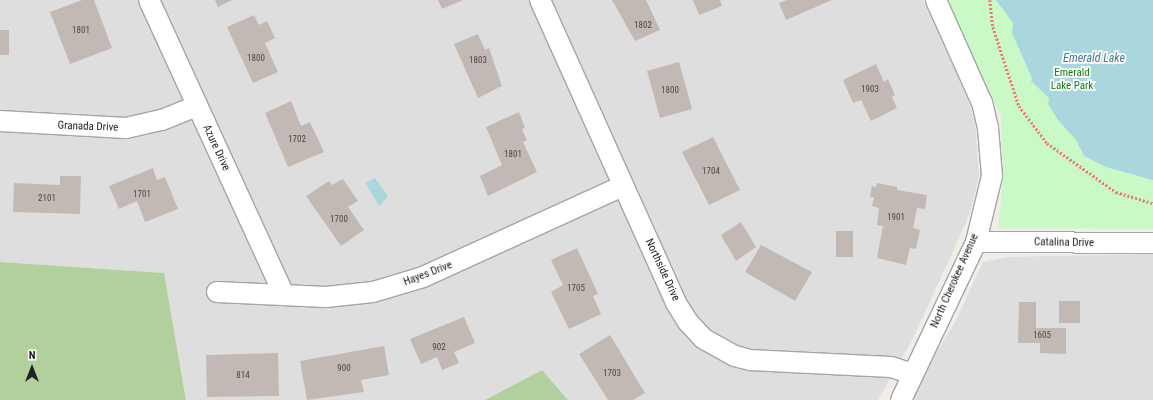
<!DOCTYPE html>
<style>
body{margin:0}
#map{position:relative;width:1153px;height:400px;overflow:hidden;background:#f1eee8;font-family:"Roboto Condensed",sans-serif}
div>[style]{position:absolute}
.residential>*{inset:0;background:#dfdede}
.forest>*{inset:0;background:#b1d09e}
.park>*{inset:0;background:#c8f9c7}
.water>*{inset:0;background:#aad7de}
.building>*{inset:0;background:#c2b9b4}
.path>*{height:2.5px;margin-top:-1.25px;transform-origin:0;background:repeating-linear-gradient(90deg,#f87472 0 2px,transparent 0 4px)}
.roads{filter:drop-shadow(1px 0 #a5a5a5) drop-shadow(-1px 0 #a5a5a5) drop-shadow(0 1px #a5a5a5) drop-shadow(0 -1px #a5a5a5)}
.street>*{height:20px;margin:-10px;padding:0 10px;transform-origin:10px;border-radius:10px;background:#fff}
span{translate:-50% -50%;white-space:nowrap;text-align:center;line-height:1.15;-webkit-text-stroke:3.5px #fff;paint-order:stroke}
.number-label{font-size:9px;color:#494746}
.number-label span{-webkit-text-stroke-width:0}
.park-label{font-size:11px;color:#0e810d}
.street-label{font-size:11px;color:#212121}
.water-label{font-size:12px;color:#479;font-style:italic}
.north{position:absolute;left:12px;top:348px;width:40px;height:40px;-webkit-text-stroke:3px #fff;paint-order:stroke;rotate:0deg;font-size:11px;font-weight:700;line-height:16px;text-align:center;color:#212121}
.north::after{content:'';display:block;margin:auto;width:14px;height:18px;background:#212121;clip-path:polygon(50% 0,100% 100%,50% 72%,0 100%)}
</style>
<div id="map">
<div class="residential">
<i style="clip-path:polygon(0 0,923px 0,964px 90px,975px 121px,979px 176px,970px 213px,949px 260px,912px 340px,878px 400px,568px 400px,542px 370px,485px 400px,186px 400px,164px 273px,0 262px)"></i>
<i style="clip-path:polygon(1153px 254px,1153px 400px,907px 400px,954px 324px,983px 262px,1007px 257px)"></i>
</div>
<div class="forest">
<i style="clip-path:polygon(0 262px,164px 273px,186px 400px,0 400px)"></i>
<i style="clip-path:polygon(542px 370px,568px 400px,485px 400px)"></i>
</div>
<div class="park">
<i style="clip-path:polygon(945px 0,1153px 0,1153px 229px,998px 228px,1003px 179px,1001px 116px)"></i>
</div>
<div class="water">
<i style="clip-path:polygon(996px 0,1153px 0,1153px 180px,1106px 167px,1084px 156px,1076px 140px,1058px 120px,1048px 104px,1049px 98px,1031px 81px,1032px 78px,1012px 33px,1013px 23px)"></i>
<i style="clip-path:polygon(375px 178px,388px 196px,379px 206px,365px 183px)"></i>
</div>
<div class="building">
<i style="clip-path:polygon(82px 0,94px 0,112px 48px,70px 64px,50px 12px)"></i>
<i style="clip-path:polygon(215px 0,232px 0,218px 7px)"></i>
<i style="clip-path:polygon(438px 0,463px 0,442px 9px)"></i>
<i style="clip-path:polygon(612px 0,646px 0,660px 30px,635px 41px)"></i>
<i style="clip-path:polygon(693px 0,720px 0,722px 6px,699px 15px)"></i>
<i style="clip-path:polygon(787px 0,832px 0,786px 20px,779px 3px)"></i>
<i style="clip-path:polygon(254px 15px,259px 25px,267px 21px,275px 38px,265px 43px,278px 72px,253px 83px,227px 27px)"></i>
<i style="clip-path:polygon(0 30px,9px 30px,9px 55px,0 55px)"></i>
<i style="clip-path:polygon(478px 34px,485px 50px,489px 48px,502px 86px,478px 98px,454px 44px)"></i>
<i style="clip-path:polygon(679px 62px,692px 109px,660px 118px,647px 71px)"></i>
<i style="clip-path:polygon(876px 64px,884px 82px,888px 79px,895px 95px,892px 97px,897px 108px,871px 121px,861px 100px,853px 103px,843px 80px)"></i>
<i style="clip-path:polygon(291px 101px,301px 126px,310px 122px,324px 152px,288px 167px,265px 113px)"></i>
<i style="clip-path:polygon(519px 112px,525px 128px,522px 129px,527px 140px,523px 142px,537px 172px,488px 196px,480px 176px,502px 165px,486px 127px)"></i>
<i style="clip-path:polygon(713px 137px,740px 190px,709px 205px,682px 152px)"></i>
<i style="clip-path:polygon(153px 168px,157px 180px,165px 177px,178px 209px,145px 222px,137px 201px,119px 209px,109px 186px)"></i>
<i style="clip-path:polygon(60px 176px,81px 176px,80px 214px,13px 212px,14px 183px,60px 185px)"></i>
<i style="clip-path:polygon(343px 179px,358px 201px,348px 207px,364px 230px,341px 246px,306px 196px,329px 181px,332px 185px)"></i>
<i style="clip-path:polygon(877px 183px,897px 187px,897px 190px,927px 195px,925px 209px,917px 208px,913px 228px,920px 230px,916px 249px,910px 248px,906px 265px,877px 258px,883px 226px,877px 225px,879px 208px,872px 206px,874px 197px,870px 197px,872px 186px,876px 187px)"></i>
<i style="clip-path:polygon(741px 222px,756px 247px,736px 261px,721px 235px)"></i>
<i style="clip-path:polygon(836px 231px,853px 231px,853px 257px,836px 257px)"></i>
<i style="clip-path:polygon(761px 245px,812px 272px,795px 301px,745px 272px)"></i>
<i style="clip-path:polygon(577px 248px,598px 294px,593px 296px,601px 314px,569px 329px,551px 292px,563px 285px,551px 260px)"></i>
<i style="clip-path:polygon(1059px 301px,1080px 301px,1080px 323px,1059px 323px)"></i>
<i style="clip-path:polygon(1019px 302px,1036px 302px,1036px 328px,1066px 328px,1066px 354px,1040px 353px,1040px 343px,1018px 343px)"></i>
<i style="clip-path:polygon(464px 317px,475px 343px,454px 352px,459px 363px,442px 370px,437px 357px,421px 364px,410px 339px)"></i>
<i style="clip-path:polygon(610px 335px,645px 393px,633px 400px,608px 400px,579px 354px)"></i>
<i style="clip-path:polygon(384px 346px,389px 375px,361px 380px,364px 392px,307px 400px,300px 361px)"></i>
<i style="clip-path:polygon(278px 353px,279px 396px,207px 397px,206px 355px)"></i>
</div>
<div class="path">
<i style="left:990px;top:0;width:27px;rotate:84deg"></i>
<i style="left:993px;top:27px;width:83px;rotate:71.8deg"></i>
<i style="left:1019px;top:106px;width:46px;rotate:52.9deg"></i>
<i style="left:1047px;top:143px;width:85px;rotate:35.4deg"></i>
<i style="left:1116px;top:192px;width:39px;rotate:17deg"></i>
</div>
<div class="roads">
<div class="street">
<i style="left:149px;top:0;width:324px;rotate:65.4deg"></i>
<i style="left:540px;top:0;width:332px;rotate:65.8deg"></i>
<i style="left:676px;top:303px;width:22px;rotate:58deg"></i>
<i style="left:688px;top:322px;width:23px;rotate:47deg"></i>
<i style="left:704px;top:339px;width:35px;rotate:29deg"></i>
<i style="left:735px;top:356px;width:16px;rotate:15deg"></i>
<i style="left:750px;top:360px;width:141px;rotate:2.8deg"></i>
<i style="left:891px;top:367px;width:23px;rotate:18deg"></i>
<i style="left:0;top:121px;width:126px;rotate:3.2deg"></i>
<i style="left:126px;top:128px;width:37px;rotate:-13deg"></i>
<i style="left:162px;top:120px;width:38px;rotate:-22deg"></i>
<i style="left:976px;top:242px;width:177px;rotate:0.3deg"></i>
<i style="left:217px;top:292px;width:109px;rotate:2.6deg"></i>
<i style="left:326px;top:297px;width:47px;rotate:-6.1deg"></i>
<i style="left:373px;top:292px;width:52px;rotate:-16.7deg"></i>
<i style="left:423px;top:277px;width:220px;rotate:-24.5deg"></i>
<i style="left:901px;top:400px;width:175px;rotate:-64.6deg"></i>
<i style="left:976px;top:242px;width:68px;rotate:-76.4deg"></i>
<i style="left:992px;top:176px;width:48px;rotate:-94.8deg"></i>
<i style="left:988px;top:128px;width:26px;rotate:-103deg"></i>
<i style="left:982px;top:103px;width:113px;rotate:-114.1deg"></i>
</div>
</div>
<div class="number-label">
<span style="left:643px;top:25px">1802</span>
<span style="left:81px;top:30px">1801</span>
<span style="left:256px;top:58px">1800</span>
<span style="left:478px;top:60px">1803</span>
<span style="left:870px;top:89px">1903</span>
<span style="left:670px;top:90px">1800</span>
<span style="left:297px;top:139px">1702</span>
<span style="left:513px;top:154px">1801</span>
<span style="left:711px;top:171px">1704</span>
<span style="left:142px;top:194px">1701</span>
<span style="left:47px;top:198px">2101</span>
<span style="left:896px;top:217px">1901</span>
<span style="left:339px;top:219px">1700</span>
<span style="left:576px;top:288px">1705</span>
<span style="left:1042px;top:335px">1605</span>
<span style="left:439px;top:347px">902</span>
<span style="left:344px;top:368px">900</span>
<span style="left:612px;top:373px">1703</span>
<span style="left:243px;top:375px">814</span>
</div>
<div class="park-label">
<span style="left:1072px;top:80px">Emerald<br>Lake Park</span>
</div>
<div class="street-label">
<span style="left:88px;top:127px;rotate:2deg">Granada Drive</span>
<span style="left:216px;top:148px;rotate:65deg">Azure Drive</span>
<span style="left:1064px;top:243px;rotate:1deg">Catalina Drive</span>
<span style="left:662px;top:270px;rotate:65deg">Northside Drive</span>
<span style="left:428px;top:274px;rotate:-21deg">Hayes Drive</span>
<span style="left:955px;top:281px;rotate:-66deg">North Cherokee Avenue</span>
</div>
<div class="water-label">
<span style="left:1094px;top:59px">Emerald Lake</span>
</div>
<div class="north">N</div>
</div>
